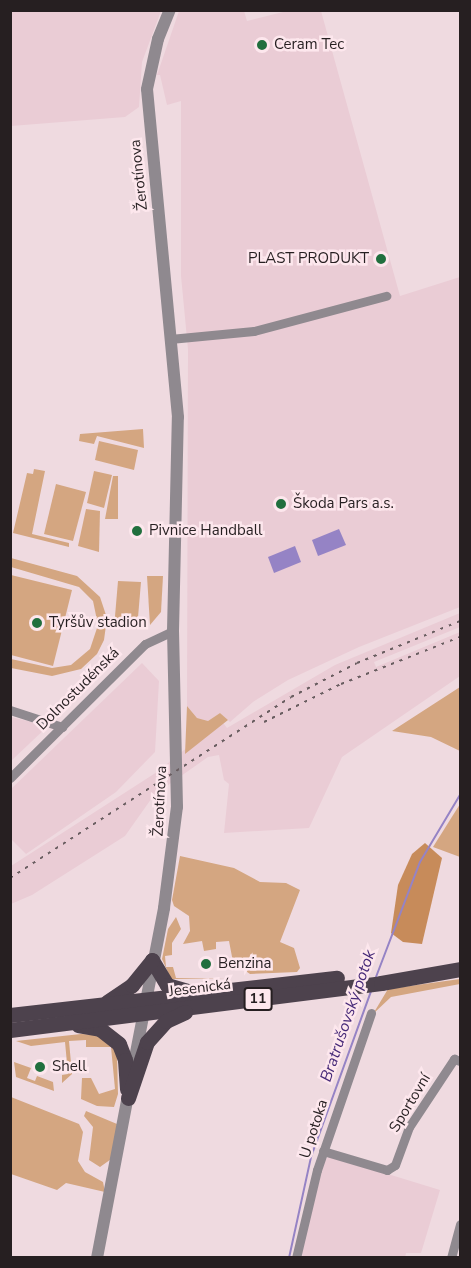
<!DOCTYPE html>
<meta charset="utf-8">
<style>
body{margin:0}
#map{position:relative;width:471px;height:1268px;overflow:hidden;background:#efdae0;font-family:"Nunito Sans",sans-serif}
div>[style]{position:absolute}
.built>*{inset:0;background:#eaccd5}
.green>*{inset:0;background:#d4a681}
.forest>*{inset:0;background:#c78b5a}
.water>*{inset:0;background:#9583c5}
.stream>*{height:2px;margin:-1px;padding:0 1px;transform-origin:1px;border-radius:1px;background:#9583c5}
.minor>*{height:9px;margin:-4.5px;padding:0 4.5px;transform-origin:4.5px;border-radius:4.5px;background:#8f898f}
.tertiary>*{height:12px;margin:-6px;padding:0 6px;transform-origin:6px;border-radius:6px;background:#8f898f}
.primary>*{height:15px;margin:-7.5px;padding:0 7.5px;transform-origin:7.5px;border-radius:7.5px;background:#4d424d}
.rail>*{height:2px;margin-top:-1px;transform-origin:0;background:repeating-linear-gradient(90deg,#695d60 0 3px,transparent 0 9px)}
.dots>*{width:16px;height:16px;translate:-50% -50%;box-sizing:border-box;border:3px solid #fde7ed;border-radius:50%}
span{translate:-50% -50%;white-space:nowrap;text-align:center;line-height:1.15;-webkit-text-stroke:5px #fde7ed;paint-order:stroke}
.shield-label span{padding:2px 4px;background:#fde7ed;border:2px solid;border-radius:4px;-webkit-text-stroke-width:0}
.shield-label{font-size:14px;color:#261f21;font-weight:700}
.poi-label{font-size:15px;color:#261f21}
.left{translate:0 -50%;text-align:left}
.right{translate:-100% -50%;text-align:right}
.street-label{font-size:15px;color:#261f21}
.water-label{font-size:16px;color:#462978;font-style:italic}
.frame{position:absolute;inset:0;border:12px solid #261f21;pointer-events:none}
</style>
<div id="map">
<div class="built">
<i style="clip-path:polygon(11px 11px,161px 11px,142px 62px,139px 107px,125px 117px,11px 126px)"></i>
<i style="clip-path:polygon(179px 11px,244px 11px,247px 21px,287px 11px,321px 11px,400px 296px,460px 277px,460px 607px,359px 647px,288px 680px,253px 702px,230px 722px,220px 713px,208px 721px,197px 718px,187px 706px,188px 349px,181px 276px,181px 101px,167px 105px,160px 75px,157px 75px)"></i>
<i style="clip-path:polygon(460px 613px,460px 627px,374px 662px,376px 667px,460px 632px,460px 676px,342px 757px,309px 828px,224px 833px,229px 784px,224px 780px,219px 755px,208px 757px,154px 795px,125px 836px,32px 895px,11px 904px,11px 866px,157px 772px,221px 720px,227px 728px,335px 665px)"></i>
<i style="clip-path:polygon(142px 663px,159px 681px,155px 752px,116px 792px,26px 854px,11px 839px,11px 789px)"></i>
<i style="clip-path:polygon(11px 717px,48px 726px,11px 761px)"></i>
<i style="clip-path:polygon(329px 1156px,440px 1190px,421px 1253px,406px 1253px,405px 1258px,300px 1258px,324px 1162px)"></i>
</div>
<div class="green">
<i style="clip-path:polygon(143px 429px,144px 448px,97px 436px,94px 444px,79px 441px,80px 434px)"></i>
<i style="clip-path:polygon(99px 441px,138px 450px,134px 470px,95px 460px)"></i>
<i style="clip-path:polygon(34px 469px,45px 471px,32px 534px,69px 543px,69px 547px,13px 533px,27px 473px,33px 474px)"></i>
<i style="clip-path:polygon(94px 471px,112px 475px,104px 508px,87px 503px)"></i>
<i style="clip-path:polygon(113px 476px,118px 476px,118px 519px,105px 519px)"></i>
<i style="clip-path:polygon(56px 484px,86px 492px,73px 541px,44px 534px)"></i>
<i style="clip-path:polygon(86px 509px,100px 511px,99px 552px,78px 546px)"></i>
<i style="clip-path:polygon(11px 558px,77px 576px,100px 597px,107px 618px,104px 640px,97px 654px,81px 669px,52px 676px,11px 668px,11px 659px,52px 668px,71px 665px,90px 649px,98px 625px,93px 601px,79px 587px,11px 567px)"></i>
<i style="clip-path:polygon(11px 575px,72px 590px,53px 666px,11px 655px)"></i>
<i style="clip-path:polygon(147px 576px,163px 576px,161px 612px,150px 625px)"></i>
<i style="clip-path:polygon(118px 581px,141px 582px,137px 629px,114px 628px)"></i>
<i style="clip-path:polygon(460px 687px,460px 751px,431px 737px,392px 731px)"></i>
<i style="clip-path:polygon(187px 706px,197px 718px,208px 721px,220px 713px,228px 720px,185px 754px)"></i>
<i style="clip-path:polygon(460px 804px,460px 857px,433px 847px)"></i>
<i style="clip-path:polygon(180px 856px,234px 868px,260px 882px,286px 883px,300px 890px,280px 942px,294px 948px,300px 968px,297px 972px,250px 974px,233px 962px,229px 941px,216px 942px,216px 949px,204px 951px,202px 941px,183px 944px,190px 931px,189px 916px,174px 906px,172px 900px)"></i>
<i style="clip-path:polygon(176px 917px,181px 929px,172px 943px,172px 955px,165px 956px,166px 967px,173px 967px,176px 978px,226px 979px,171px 979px,162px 959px,168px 929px)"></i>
<i style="clip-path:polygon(460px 979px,460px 984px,391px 997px,373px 1014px,388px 989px)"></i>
<i style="clip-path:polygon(81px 1034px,97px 1035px,110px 1043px,117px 1055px,118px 1094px,114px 1107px,97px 1106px,81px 1099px,82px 1078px,91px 1078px,99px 1094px,115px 1089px,111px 1047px,86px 1047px,86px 1040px,69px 1041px,72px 1074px,62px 1083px,62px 1075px,68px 1074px,65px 1042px,31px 1046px,16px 1041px)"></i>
<i style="clip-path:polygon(14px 1062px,31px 1068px,27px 1078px,35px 1081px,37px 1076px,53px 1082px,54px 1091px,16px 1077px)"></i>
<i style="clip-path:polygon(11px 1097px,79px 1124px,83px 1132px,78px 1161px,85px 1172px,103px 1182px,105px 1192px,66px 1183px,57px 1190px,11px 1174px)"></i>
<i style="clip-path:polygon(86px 1111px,117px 1124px,114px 1157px,100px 1167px,89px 1160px,93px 1127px,84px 1116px)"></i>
</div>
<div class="forest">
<i style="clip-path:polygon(425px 843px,442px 858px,422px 944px,403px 942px,391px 933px,398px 885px,412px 854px)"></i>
</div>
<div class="water">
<i style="clip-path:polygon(339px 529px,346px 545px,318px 556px,312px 540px)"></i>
<i style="clip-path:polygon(295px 546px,301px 562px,274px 573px,268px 557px)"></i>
</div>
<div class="stream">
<i style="left:376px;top:977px;width:123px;rotate:-69.1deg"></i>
<i style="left:420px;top:862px;width:78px;rotate:-59.2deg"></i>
<i style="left:289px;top:1258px;width:103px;rotate:-77.7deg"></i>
<i style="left:311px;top:1157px;width:177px;rotate:-70.1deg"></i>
</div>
<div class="minor">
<i style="left:170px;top:339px;width:84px;rotate:-5.4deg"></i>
<i style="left:254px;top:331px;width:137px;rotate:-14.9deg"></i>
<i style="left:10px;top:710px;width:55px;rotate:18.1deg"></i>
<i style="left:10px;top:778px;width:190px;rotate:-44.8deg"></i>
<i style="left:145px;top:644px;width:31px;rotate:-25deg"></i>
<i style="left:323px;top:1151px;width:67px;rotate:16.5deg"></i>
<i style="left:387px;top:1170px;width:9px;rotate:-32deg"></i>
<i style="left:395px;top:1165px;width:40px;rotate:-69.8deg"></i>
<i style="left:409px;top:1127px;width:82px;rotate:-56.5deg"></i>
<i style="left:454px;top:1059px;width:6px;rotate:18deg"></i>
<i style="left:296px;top:1258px;width:90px;rotate:-76.6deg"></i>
<i style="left:317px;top:1170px;width:166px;rotate:-71deg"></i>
<i style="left:451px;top:1258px;width:35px;rotate:-75deg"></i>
</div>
<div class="tertiary">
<i style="left:133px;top:1068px;width:163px;rotate:-79deg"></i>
<i style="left:164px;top:908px;width:102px;rotate:-82.7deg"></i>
<i style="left:177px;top:807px;width:176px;rotate:-91.3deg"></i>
<i style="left:173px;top:631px;width:214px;rotate:-88.7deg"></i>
<i style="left:178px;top:417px;width:329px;rotate:-95.4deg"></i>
<i style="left:147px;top:89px;width:51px;rotate:-77.6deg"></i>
<i style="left:158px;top:39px;width:31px;rotate:-68deg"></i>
<i style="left:97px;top:1258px;width:170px;rotate:-79.2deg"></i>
</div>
<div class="primary">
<i style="left:152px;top:960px;width:29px;rotate:59deg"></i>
<i style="left:167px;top:985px;width:25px;rotate:16deg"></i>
<i style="left:107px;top:1002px;width:30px;rotate:-34deg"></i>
<i style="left:132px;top:985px;width:32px;rotate:-51deg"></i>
<i style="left:10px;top:1015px;width:329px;rotate:-6.5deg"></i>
<i style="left:78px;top:1025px;width:22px;rotate:10deg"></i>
<i style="left:100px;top:1029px;width:24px;rotate:38deg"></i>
<i style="left:119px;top:1044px;width:17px;rotate:69deg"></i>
<i style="left:125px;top:1060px;width:29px;rotate:86deg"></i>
<i style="left:10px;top:1030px;width:374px;rotate:-7.2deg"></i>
<i style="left:381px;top:983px;width:80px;rotate:-10deg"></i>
<i style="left:128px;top:1098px;width:59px;rotate:-71.3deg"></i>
<i style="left:147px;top:1042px;width:28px;rotate:-48deg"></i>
<i style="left:166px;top:1021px;width:21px;rotate:-25deg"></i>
</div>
<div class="rail">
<i style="left:264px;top:722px;width:86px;rotate:-26.3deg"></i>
<i style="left:341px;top:684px;width:128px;rotate:-21.6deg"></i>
<i style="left:10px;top:878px;width:334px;rotate:-32.8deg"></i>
<i style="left:291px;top:697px;width:74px;rotate:-27.3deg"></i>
<i style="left:357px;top:663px;width:111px;rotate:-22.2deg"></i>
</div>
<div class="dots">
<i style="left:262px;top:45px;background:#216f3e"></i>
<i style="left:381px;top:259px;background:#216f3e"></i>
<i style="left:281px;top:504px;background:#216f3e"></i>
<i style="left:137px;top:531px;background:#216f3e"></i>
<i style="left:37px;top:623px;background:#216f3e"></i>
<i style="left:206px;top:964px;background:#216f3e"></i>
<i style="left:40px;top:1067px;background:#216f3e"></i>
</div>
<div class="shield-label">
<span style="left:258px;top:999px">11</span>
</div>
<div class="poi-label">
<span class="left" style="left:274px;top:45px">Ceram Tec</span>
<span class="right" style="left:369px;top:259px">PLAST PRODUKT</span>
<span class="left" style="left:293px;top:504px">Škoda Pars a.s.</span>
<span class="left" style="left:149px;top:531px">Pivnice Handball</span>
<span class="left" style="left:49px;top:623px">Tyršův stadion</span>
<span class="left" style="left:218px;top:964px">Benzina</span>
<span class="left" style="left:52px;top:1067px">Shell</span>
</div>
<div class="street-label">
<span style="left:139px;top:175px;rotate:-96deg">Žerotínova</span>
<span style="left:78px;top:689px;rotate:-45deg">Dolnostudénská</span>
<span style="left:160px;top:801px;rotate:-87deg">Žerotínova</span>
<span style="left:200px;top:988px;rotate:-7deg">Jesenická</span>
<span style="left:410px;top:1103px;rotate:-59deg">Sportovní</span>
<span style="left:314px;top:1129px;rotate:-72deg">U potoka</span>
</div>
<div class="water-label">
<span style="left:348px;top:1016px;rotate:-71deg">Bratrušovský potok</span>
</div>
<div class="frame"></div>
</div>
